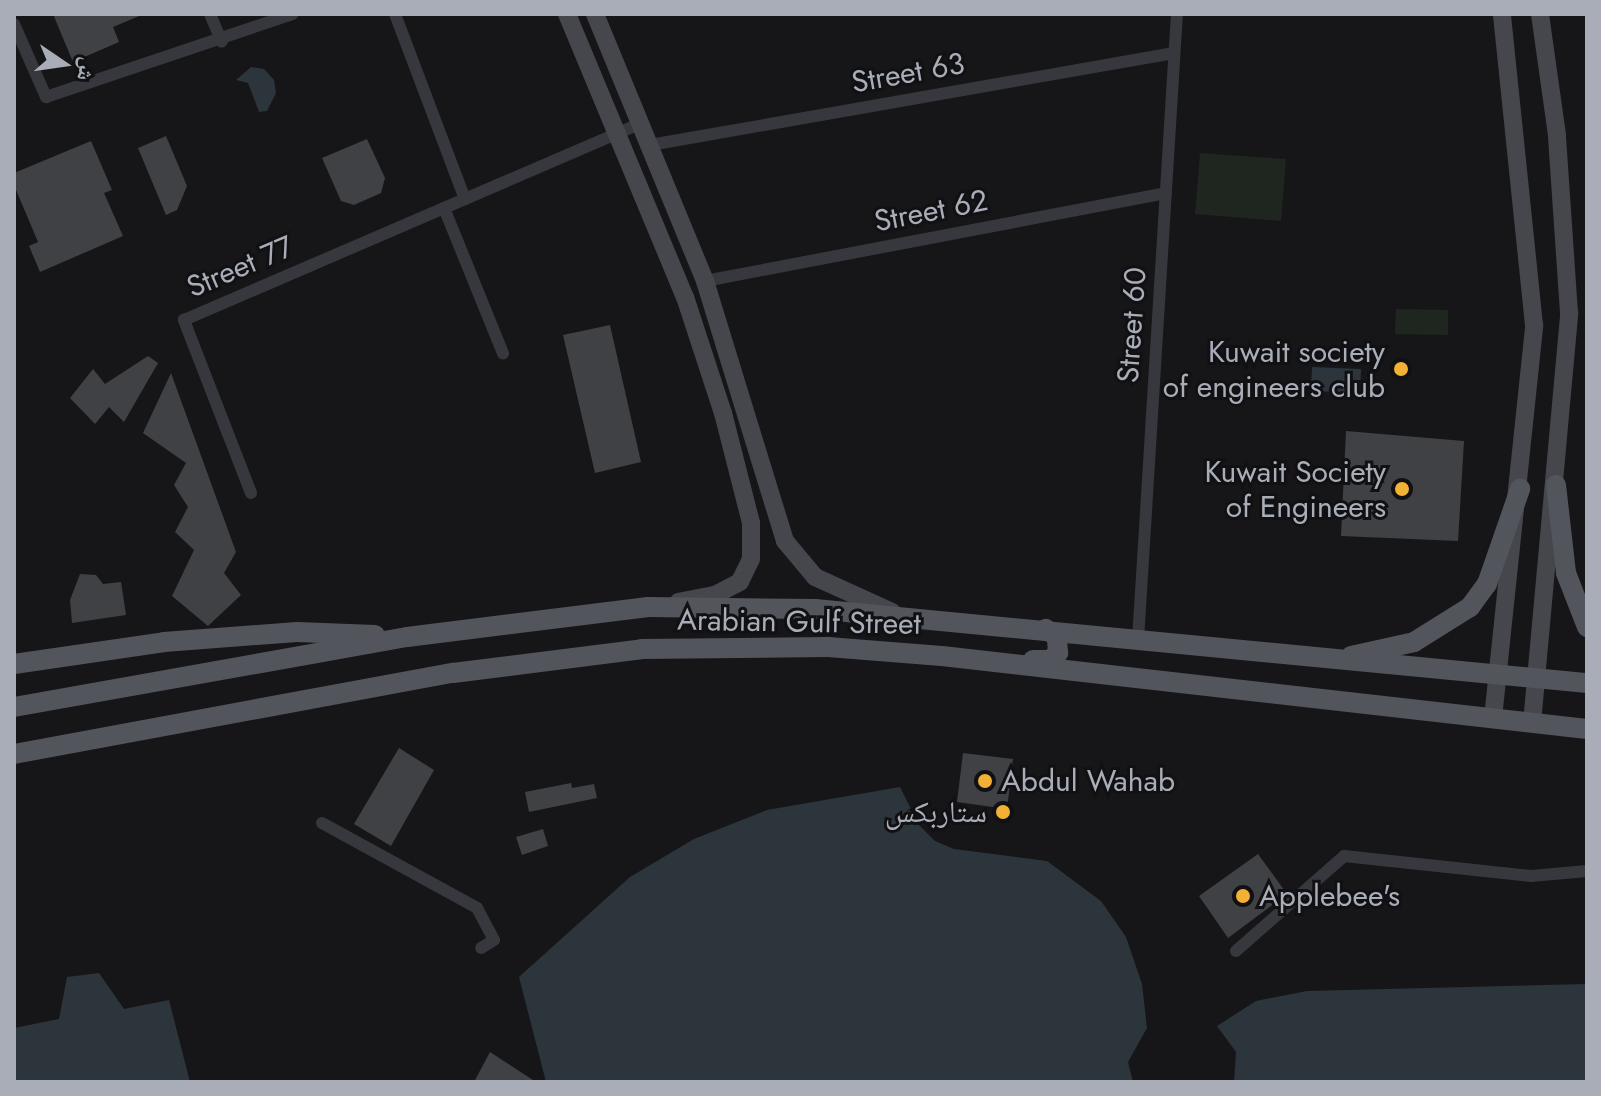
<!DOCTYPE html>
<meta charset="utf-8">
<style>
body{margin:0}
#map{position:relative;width:1601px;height:1096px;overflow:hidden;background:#161618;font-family:Jost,"Noto Naskh Arabic",sans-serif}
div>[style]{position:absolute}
.green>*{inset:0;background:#1e261f}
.water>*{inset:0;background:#2c353c}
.building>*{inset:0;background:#404145}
.street>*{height:12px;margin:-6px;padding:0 6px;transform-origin:6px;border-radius:6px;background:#37383d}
.secondary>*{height:18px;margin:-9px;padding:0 9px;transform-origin:9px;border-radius:9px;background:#45474d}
.primary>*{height:20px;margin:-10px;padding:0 10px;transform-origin:10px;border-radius:10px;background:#53555c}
.dots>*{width:22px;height:22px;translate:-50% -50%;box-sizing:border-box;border:4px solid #111113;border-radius:50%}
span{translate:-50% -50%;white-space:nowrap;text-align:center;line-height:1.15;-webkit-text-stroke:6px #111113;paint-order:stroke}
.street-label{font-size:30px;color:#a8adb8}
.poi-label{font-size:30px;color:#a8adb8}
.right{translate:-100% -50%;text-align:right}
.left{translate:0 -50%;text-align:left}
.frame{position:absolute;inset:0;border:16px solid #a8adb8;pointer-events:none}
.north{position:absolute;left:24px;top:24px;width:80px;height:80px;-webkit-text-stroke:6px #111113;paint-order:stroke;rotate:103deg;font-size:22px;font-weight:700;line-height:32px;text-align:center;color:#a8adb8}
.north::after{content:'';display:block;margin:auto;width:28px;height:36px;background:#a8adb8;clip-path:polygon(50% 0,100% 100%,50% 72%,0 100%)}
</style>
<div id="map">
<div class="green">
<i style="clip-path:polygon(1200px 153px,1286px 159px,1281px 221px,1195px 214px)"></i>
<i style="clip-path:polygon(1396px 309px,1448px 310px,1448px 335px,1395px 334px)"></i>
</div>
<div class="water">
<i style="clip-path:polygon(251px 67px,264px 69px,274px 80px,276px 93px,267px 111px,259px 112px,248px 83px,236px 80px)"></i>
<i style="clip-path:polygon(1312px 367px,1361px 369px,1360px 393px,1311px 391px)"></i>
<i style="clip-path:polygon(900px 787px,919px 825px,935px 841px,954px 849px,1047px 861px,1101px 901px,1126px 937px,1142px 984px,1147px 1028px,1128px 1062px,1133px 1082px,546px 1082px,519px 977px,630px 877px,694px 839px,767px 810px)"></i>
<i style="clip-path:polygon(99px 973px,124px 1009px,169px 1000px,190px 1082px,14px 1082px,14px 1028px,59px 1019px,67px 977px)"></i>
<i style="clip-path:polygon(1587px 984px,1587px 1082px,1234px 1082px,1236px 1052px,1217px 1026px,1256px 1001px,1307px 991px)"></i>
</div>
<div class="building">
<i style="clip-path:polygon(53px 14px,144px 14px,113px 27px,119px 42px,73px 62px)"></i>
<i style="clip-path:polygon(166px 136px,187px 186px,177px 210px,166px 215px,138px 148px)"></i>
<i style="clip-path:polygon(367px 139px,385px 178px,381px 193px,354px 205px,341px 201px,322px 158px)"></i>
<i style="clip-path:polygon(91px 141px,112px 190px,104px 193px,123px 236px,40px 272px,29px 246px,38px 242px,14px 185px,14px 173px)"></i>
<i style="clip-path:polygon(610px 325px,641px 462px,595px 473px,563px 335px)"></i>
<i style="clip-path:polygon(148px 356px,158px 363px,124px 422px,109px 407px,95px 424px,70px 398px,93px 369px,105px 384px)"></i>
<i style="clip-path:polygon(171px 373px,236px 552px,224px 573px,241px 595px,208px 626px,172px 596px,194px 550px,175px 532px,188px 507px,174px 485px,186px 463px,143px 433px)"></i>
<i style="clip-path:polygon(1346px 431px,1464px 441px,1458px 541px,1341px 536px)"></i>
<i style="clip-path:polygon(80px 574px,96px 575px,103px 584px,121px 582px,126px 615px,72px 623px,70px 600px)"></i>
<i style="clip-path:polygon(399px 748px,434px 770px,391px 846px,354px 824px)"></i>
<i style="clip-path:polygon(963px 753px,1013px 759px,1007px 809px,957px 802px)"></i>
<i style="clip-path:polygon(571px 783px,572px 788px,594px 784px,597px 798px,529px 812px,525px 792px)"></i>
<i style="clip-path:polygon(543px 829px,548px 846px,522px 855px,516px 837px)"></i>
<i style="clip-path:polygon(1258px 854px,1287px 894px,1228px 938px,1199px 896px)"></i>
<i style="clip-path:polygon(490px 1052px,536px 1082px,474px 1082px)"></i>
</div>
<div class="street">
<i style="left:210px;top:14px;width:30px;rotate:67deg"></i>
<i style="left:395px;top:14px;width:198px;rotate:69.3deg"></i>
<i style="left:14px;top:24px;width:80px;rotate:66.3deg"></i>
<i style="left:46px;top:97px;width:260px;rotate:-18.6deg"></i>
<i style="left:650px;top:145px;width:532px;rotate:-9.96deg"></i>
<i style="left:444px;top:208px;width:157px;rotate:67.9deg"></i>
<i style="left:705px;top:281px;width:469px;rotate:-10.8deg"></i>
<i style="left:251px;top:493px;width:186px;rotate:-111.2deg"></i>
<i style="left:184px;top:320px;width:498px;rotate:-23.3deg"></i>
<i style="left:1138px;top:640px;width:627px;rotate:-86.44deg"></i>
<i style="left:322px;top:823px;width:177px;rotate:28.7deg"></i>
<i style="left:477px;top:908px;width:36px;rotate:62deg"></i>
<i style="left:494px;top:940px;width:15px;rotate:148deg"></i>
<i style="left:1236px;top:951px;width:144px;rotate:-41.3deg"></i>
<i style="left:1344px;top:856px;width:188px;rotate:6.1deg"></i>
<i style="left:1531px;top:876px;width:56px;rotate:-5.1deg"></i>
</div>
<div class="secondary">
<i style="left:567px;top:14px;width:307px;rotate:67.4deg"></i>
<i style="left:685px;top:297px;width:122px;rotate:71.9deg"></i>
<i style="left:723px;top:413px;width:114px;rotate:75.7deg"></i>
<i style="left:751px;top:523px;width:36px;rotate:90deg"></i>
<i style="left:751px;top:559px;width:25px;rotate:116deg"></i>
<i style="left:740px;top:582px;width:29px;rotate:153deg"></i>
<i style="left:714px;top:595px;width:36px;rotate:169deg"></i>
<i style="left:595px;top:14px;width:289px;rotate:67.6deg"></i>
<i style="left:705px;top:281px;width:272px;rotate:72.9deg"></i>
<i style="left:785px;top:541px;width:47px;rotate:50.2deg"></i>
<i style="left:815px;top:577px;width:85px;rotate:24.4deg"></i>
<i style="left:1493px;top:718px;width:395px;rotate:-84deg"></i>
<i style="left:1534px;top:325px;width:313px;rotate:-95.9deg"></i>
<i style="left:1532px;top:723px;width:412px;rotate:-84.8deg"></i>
<i style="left:1569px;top:313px;width:178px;rotate:-93.9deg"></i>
<i style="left:1557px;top:135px;width:122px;rotate:-98deg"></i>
</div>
<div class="primary">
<i style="left:1556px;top:485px;width:89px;rotate:83.5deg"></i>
<i style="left:1566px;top:573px;width:58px;rotate:68.7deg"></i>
<i style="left:1351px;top:656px;width:65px;rotate:-12.5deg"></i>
<i style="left:1414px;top:642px;width:66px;rotate:-32deg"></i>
<i style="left:1470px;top:607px;width:29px;rotate:-54deg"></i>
<i style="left:1487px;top:584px;width:101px;rotate:-70.8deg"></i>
<i style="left:1033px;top:660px;width:17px"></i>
<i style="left:1050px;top:660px;width:11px;rotate:-41deg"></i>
<i style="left:1058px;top:653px;width:16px;rotate:-94deg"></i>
<i style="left:1057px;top:637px;width:14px;rotate:-144deg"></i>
<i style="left:14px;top:664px;width:152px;rotate:-8.3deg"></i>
<i style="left:164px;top:642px;width:133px;rotate:-4.3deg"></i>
<i style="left:297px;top:632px;width:78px;rotate:2.2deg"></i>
<i style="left:14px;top:707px;width:399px;rotate:-10.1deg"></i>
<i style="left:407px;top:637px;width:243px;rotate:-7.1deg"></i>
<i style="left:648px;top:607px;width:167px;rotate:0.7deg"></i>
<i style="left:815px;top:609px;width:776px;rotate:5.48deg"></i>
<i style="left:14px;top:754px;width:446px;rotate:-10.5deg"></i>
<i style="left:453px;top:673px;width:191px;rotate:-7.2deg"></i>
<i style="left:642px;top:649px;width:186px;rotate:-0.6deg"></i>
<i style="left:828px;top:647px;width:114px;rotate:4.5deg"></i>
<i style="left:942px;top:656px;width:649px;rotate:6.46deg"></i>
</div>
<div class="dots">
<i style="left:1401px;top:369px;background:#f2b134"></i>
<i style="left:1402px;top:489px;background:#f2b134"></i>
<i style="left:985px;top:781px;background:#f2b134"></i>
<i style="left:1003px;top:812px;background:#f2b134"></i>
<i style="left:1243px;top:896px;background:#f2b134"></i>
</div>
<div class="street-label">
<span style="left:908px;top:73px;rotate:-10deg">Street 63</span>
<span style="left:931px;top:211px;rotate:-11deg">Street 62</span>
<span style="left:240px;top:267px;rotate:-23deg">Street 77</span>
<span style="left:1132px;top:325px;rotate:-86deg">Street 60</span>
<span style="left:799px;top:622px;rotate:1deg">Arabian Gulf Street</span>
</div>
<div class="poi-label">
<span class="right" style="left:1385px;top:369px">Kuwait society<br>of engineers club</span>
<span class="right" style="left:1386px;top:489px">Kuwait Society<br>of Engineers</span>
<span class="left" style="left:1001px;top:781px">Abdul Wahab</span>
<span class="right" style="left:987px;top:812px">ستاربكس</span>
<span class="left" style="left:1259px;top:896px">Applebee's</span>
</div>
<div class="frame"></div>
<div class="north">ش</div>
</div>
